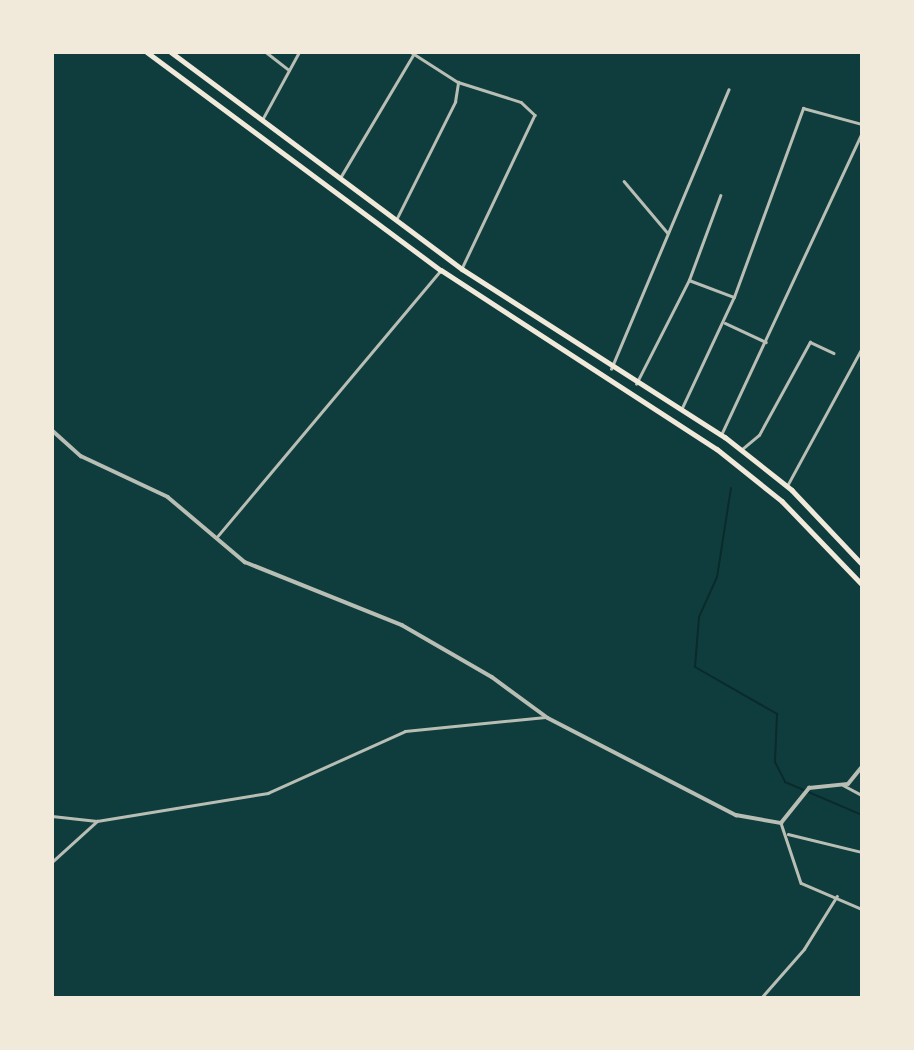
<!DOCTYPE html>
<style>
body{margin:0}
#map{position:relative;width:914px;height:1050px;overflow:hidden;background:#0f3d3e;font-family:"Titillium Web",sans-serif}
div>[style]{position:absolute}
.stream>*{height:2px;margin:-1px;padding:0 1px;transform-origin:1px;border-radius:1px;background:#0a2a2b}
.minor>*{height:2.5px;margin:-1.25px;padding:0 1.25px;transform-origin:1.25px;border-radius:1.25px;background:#b8beb3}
.tertiary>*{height:3.5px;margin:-1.75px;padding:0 1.75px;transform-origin:1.75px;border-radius:1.75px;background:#b8beb3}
.secondary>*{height:4.5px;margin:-2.25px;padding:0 2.25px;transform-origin:2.25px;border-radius:2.25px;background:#f1e9da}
span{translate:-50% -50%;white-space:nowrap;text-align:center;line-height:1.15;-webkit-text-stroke:7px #f1e9da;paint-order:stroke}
.frame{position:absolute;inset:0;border:54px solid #f1e9da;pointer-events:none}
</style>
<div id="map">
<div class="stream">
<i style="left:731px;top:488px;width:90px;rotate:98.9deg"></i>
<i style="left:717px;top:577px;width:44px;rotate:114.2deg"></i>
<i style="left:699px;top:617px;width:50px;rotate:94.6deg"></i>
<i style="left:695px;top:667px;width:95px;rotate:29.8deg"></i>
<i style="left:777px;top:714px;width:48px;rotate:92.4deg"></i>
<i style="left:775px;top:762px;width:22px;rotate:63deg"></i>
<i style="left:785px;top:782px;width:84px;rotate:23.2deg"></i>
</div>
<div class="minor">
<i style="left:266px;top:52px;width:29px;rotate:38deg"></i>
<i style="left:411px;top:52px;width:56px;rotate:32.6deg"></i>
<i style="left:458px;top:82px;width:66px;rotate:17.6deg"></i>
<i style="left:521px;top:102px;width:19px;rotate:43deg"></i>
<i style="left:535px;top:115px;width:170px;rotate:115.4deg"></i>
<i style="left:262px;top:120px;width:77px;rotate:-61.4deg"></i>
<i style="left:340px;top:178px;width:143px;rotate:-59.3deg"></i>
<i style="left:624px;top:181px;width:67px;rotate:49.9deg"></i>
<i style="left:397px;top:218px;width:130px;rotate:-63.4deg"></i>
<i style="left:455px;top:102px;width:20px;rotate:-81deg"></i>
<i style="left:689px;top:280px;width:90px;rotate:-69.7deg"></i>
<i style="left:725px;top:323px;width:45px;rotate:24.9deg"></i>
<i style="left:611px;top:369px;width:303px;rotate:-67.2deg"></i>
<i style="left:636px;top:384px;width:117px;rotate:-63deg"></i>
<i style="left:689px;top:280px;width:48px;rotate:20.7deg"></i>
<i style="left:681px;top:410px;width:125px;rotate:-64.9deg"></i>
<i style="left:734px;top:297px;width:201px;rotate:-69.9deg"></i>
<i style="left:803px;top:108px;width:61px;rotate:15.2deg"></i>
<i style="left:721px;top:435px;width:334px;rotate:-65deg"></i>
<i style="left:741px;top:450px;width:23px;rotate:-40deg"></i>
<i style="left:759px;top:435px;width:106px;rotate:-61.3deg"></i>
<i style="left:810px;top:342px;width:26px;rotate:25deg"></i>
<i style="left:787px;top:486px;width:157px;rotate:-61.5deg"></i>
<i style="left:216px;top:538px;width:350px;rotate:-50deg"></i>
<i style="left:843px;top:785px;width:21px;rotate:28deg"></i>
<i style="left:52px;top:816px;width:45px;rotate:6.3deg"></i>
<i style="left:97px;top:821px;width:173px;rotate:-9.3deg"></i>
<i style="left:268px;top:793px;width:150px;rotate:-24.3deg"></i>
<i style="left:405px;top:731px;width:141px;rotate:-5.7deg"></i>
<i style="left:781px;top:823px;width:63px;rotate:71.6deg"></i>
<i style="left:801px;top:883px;width:66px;rotate:23.1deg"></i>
<i style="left:788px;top:834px;width:76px;rotate:13.7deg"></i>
<i style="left:52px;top:862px;width:61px;rotate:-42.3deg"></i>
<i style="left:761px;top:998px;width:65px;rotate:-48.7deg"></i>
<i style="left:804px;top:949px;width:62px;rotate:-58.1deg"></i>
</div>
<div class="tertiary">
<i style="left:52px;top:430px;width:39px;rotate:42deg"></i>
<i style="left:81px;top:456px;width:96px;rotate:25.2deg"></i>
<i style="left:168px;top:497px;width:101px;rotate:40.2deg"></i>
<i style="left:245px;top:562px;width:169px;rotate:21.9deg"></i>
<i style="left:402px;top:625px;width:104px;rotate:30deg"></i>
<i style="left:492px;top:677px;width:69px;rotate:36.2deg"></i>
<i style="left:548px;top:718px;width:212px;rotate:27.3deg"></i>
<i style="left:736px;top:815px;width:46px;rotate:10.1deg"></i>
<i style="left:781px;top:823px;width:45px;rotate:-51.3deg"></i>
<i style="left:809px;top:788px;width:39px;rotate:-6deg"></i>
<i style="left:848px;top:784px;width:22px;rotate:-51deg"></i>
</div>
<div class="secondary">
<i style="left:147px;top:52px;width:366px;rotate:36.6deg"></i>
<i style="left:441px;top:270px;width:329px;rotate:33deg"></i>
<i style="left:717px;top:449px;width:83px;rotate:38.7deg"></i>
<i style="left:782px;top:501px;width:115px;rotate:46.1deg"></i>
<i style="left:171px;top:52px;width:363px;rotate:36.7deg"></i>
<i style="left:462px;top:269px;width:312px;rotate:32.6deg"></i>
<i style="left:725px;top:437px;width:85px;rotate:38.3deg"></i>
<i style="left:792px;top:490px;width:102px;rotate:46.6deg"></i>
</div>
<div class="frame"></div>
</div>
